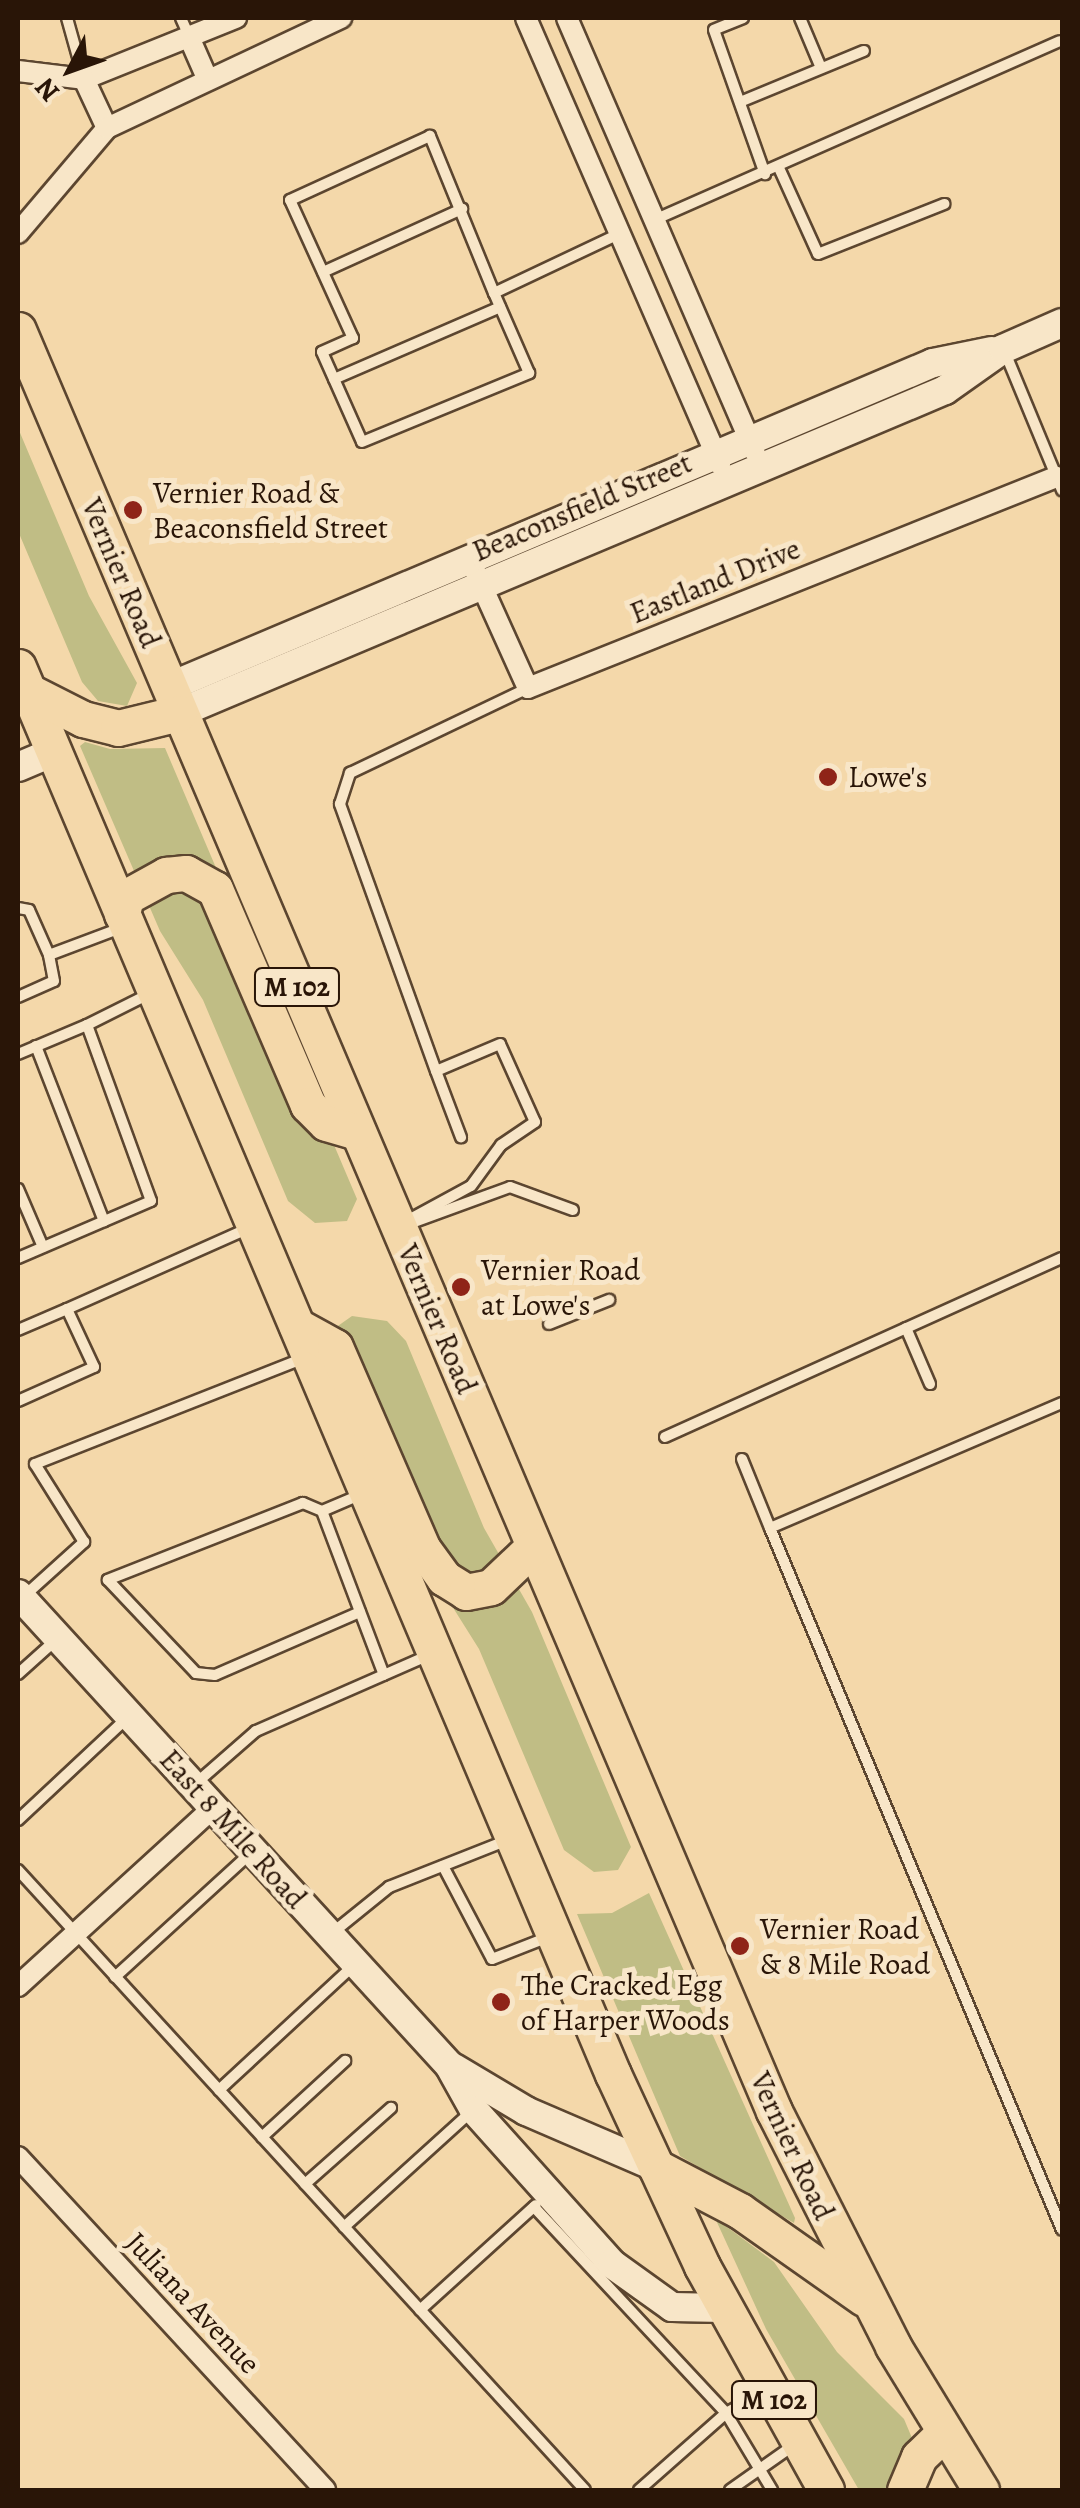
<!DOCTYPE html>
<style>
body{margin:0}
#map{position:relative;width:1080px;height:2508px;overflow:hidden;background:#f4d8aa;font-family:Alegreya,serif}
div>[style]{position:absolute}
.green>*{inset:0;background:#c0bd85}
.roads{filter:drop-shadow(2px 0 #5c4630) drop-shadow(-2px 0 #5c4630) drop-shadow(0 2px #5c4630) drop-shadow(0 -2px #5c4630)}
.lane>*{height:10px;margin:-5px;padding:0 5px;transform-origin:5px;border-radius:5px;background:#f8e6c8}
.street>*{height:20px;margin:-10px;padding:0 10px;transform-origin:10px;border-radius:10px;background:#f8e6c8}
.secondary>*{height:28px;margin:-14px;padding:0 14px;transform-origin:14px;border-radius:14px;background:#f8e6c8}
.highway>*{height:35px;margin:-17.5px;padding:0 17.5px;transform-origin:17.5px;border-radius:17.5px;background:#f4d8aa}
.dots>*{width:28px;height:28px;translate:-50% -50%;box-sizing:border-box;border:5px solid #f8e6c8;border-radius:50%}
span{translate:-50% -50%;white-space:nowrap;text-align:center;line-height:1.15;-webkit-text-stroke:10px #f8e6c8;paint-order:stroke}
.shield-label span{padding:2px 8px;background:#f8e6c8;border:2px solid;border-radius:8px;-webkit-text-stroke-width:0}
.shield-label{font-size:28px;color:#291507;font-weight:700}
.poi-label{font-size:30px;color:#291507}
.left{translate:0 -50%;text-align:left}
.street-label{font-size:30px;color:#291507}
.frame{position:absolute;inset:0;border:20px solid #291507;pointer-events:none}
.north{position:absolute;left:20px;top:20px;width:100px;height:100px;-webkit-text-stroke:8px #f8e6c8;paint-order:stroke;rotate:229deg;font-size:28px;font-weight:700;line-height:40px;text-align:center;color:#291507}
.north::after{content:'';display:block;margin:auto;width:35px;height:45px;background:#291507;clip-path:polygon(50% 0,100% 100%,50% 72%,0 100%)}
</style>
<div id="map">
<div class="green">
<i style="clip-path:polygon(18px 428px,89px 596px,137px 683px,127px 706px,98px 701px,82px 682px,18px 531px)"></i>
<i style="clip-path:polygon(85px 742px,110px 749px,165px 748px,357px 1199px,347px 1221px,315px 1223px,288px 1201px,203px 1000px,160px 931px,80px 746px)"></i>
<i style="clip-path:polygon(352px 1316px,387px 1321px,406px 1341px,484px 1528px,532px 1612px,631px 1847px,618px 1870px,594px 1872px,564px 1850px,479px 1649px,435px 1579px,335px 1328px)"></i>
<i style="clip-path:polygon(649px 1893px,795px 2218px,794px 2223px,680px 2156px,577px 1914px,612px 1913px)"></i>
<i style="clip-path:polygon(715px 2218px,774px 2262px,837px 2352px,904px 2419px,912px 2438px,893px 2490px,859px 2490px,766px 2329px)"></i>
</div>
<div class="roads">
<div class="lane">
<i style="left:67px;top:18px;width:63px;rotate:74.4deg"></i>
<i style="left:181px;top:18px;width:20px;rotate:66deg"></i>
<i style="left:743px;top:18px;width:31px;rotate:158deg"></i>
<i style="left:714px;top:30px;width:153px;rotate:70.5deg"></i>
<i style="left:800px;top:18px;width:54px;rotate:67.2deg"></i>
<i style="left:740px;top:102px;width:134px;rotate:-22.4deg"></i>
<i style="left:779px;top:168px;width:94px;rotate:65.6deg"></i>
<i style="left:818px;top:254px;width:136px;rotate:-21.6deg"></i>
<i style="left:654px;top:220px;width:443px;rotate:-23.8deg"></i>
<i style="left:323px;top:272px;width:153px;rotate:-24.4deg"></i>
<i style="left:494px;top:293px;width:170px;rotate:-112.2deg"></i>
<i style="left:430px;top:136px;width:154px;rotate:155.4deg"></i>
<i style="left:290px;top:200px;width:152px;rotate:65.5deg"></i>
<i style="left:353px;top:338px;width:34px;rotate:156deg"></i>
<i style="left:322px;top:352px;width:98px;rotate:66deg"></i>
<i style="left:362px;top:442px;width:181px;rotate:-22.4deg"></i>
<i style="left:529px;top:373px;width:87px;rotate:-113.6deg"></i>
<i style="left:494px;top:293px;width:138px;rotate:-25.3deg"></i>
<i style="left:1004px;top:350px;width:152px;rotate:67.5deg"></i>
<i style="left:334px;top:379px;width:181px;rotate:-23.4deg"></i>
<i style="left:18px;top:908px;width:11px;rotate:10deg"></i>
<i style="left:29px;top:910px;width:49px;rotate:66deg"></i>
<i style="left:49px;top:955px;width:77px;rotate:-20.6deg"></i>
<i style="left:18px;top:997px;width:39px;rotate:-24deg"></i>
<i style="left:54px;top:981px;width:26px;rotate:-101deg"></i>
<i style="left:87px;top:1025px;width:69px;rotate:-26.6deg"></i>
<i style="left:36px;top:1046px;width:188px;rotate:68.8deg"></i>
<i style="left:18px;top:1054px;width:75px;rotate:-22.8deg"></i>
<i style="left:87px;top:1025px;width:187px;rotate:70deg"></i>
<i style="left:151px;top:1201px;width:145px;rotate:156.8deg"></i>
<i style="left:436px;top:1071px;width:71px;rotate:69.3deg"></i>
<i style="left:18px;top:1189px;width:63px;rotate:66.7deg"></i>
<i style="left:414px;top:1222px;width:102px;rotate:-20deg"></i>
<i style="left:510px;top:1187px;width:67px;rotate:20.1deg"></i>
<i style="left:403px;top:1223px;width:77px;rotate:-28.6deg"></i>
<i style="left:471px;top:1186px;width:51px;rotate:-53.8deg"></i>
<i style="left:501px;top:1145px;width:41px;rotate:-34.1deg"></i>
<i style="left:535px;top:1122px;width:85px;rotate:-114.2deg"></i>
<i style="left:500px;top:1044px;width:69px;rotate:157.1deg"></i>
<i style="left:436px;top:1071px;width:284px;rotate:-109.8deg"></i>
<i style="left:340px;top:804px;width:33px;rotate:-72deg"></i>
<i style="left:350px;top:773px;width:197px;rotate:-25.5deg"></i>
<i style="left:67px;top:1309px;width:199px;rotate:-24deg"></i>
<i style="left:549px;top:1324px;width:65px;rotate:-21.8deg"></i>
<i style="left:906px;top:1328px;width:61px;rotate:66.8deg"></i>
<i style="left:18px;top:1330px;width:53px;rotate:-23.2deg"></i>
<i style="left:67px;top:1309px;width:64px;rotate:65deg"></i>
<i style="left:94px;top:1367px;width:83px;rotate:155.9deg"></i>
<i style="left:665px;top:1437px;width:435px;rotate:-24.3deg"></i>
<i style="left:742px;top:1459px;width:74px;rotate:67.9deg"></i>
<i style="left:770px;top:1528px;width:318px;rotate:-23.2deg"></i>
<i style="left:362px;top:1494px;width:43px;rotate:157deg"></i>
<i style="left:322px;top:1511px;width:175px;rotate:69.3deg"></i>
<i style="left:322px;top:1511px;width:21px;rotate:-157deg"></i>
<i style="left:303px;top:1503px;width:210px;rotate:158.5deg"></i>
<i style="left:108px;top:1580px;width:128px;rotate:46.6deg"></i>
<i style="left:196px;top:1673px;width:19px;rotate:6deg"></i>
<i style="left:215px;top:1675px;width:158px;rotate:-23.5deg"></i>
<i style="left:770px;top:1528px;width:760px;rotate:67.41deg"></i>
<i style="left:22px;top:1598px;width:84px;rotate:-42.1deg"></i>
<i style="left:84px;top:1542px;width:92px;rotate:-122.1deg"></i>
<i style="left:35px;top:1464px;width:287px;rotate:-21.5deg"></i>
<i style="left:18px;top:1674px;width:52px;rotate:-41.9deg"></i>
<i style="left:194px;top:1785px;width:82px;rotate:-41.1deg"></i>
<i style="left:256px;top:1731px;width:191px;rotate:-23.7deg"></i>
<i style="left:18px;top:1820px;width:148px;rotate:-43.1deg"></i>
<i style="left:443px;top:1866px;width:105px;rotate:62.2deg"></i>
<i style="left:492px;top:1959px;width:63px;rotate:-21.3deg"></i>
<i style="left:18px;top:1870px;width:840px;rotate:47.56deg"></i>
<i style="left:331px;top:1934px;width:75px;rotate:-39deg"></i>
<i style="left:389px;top:1887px;width:128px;rotate:-21.6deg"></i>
<i style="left:115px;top:1977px;width:185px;rotate:-42.4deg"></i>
<i style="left:219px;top:2090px;width:185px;rotate:-42.8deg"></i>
<i style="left:262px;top:2137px;width:113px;rotate:-42.5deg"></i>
<i style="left:305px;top:2184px;width:115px;rotate:-41.5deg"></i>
<i style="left:534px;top:2207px;width:282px;rotate:47deg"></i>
<i style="left:726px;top:2413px;width:47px;rotate:-29.3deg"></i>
<i style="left:344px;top:2227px;width:174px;rotate:-42.2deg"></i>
<i style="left:420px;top:2310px;width:156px;rotate:-42.2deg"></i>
<i style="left:639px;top:2490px;width:116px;rotate:-41.5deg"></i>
<i style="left:726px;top:2413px;width:90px;rotate:59.1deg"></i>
<i style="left:730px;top:2490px;width:78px;rotate:-35.1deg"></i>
</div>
<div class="street">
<i style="left:526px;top:18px;width:487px;rotate:66.5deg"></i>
<i style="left:567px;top:18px;width:472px;rotate:66.6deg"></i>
<i style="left:189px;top:37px;width:45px;rotate:66.3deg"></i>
<i style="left:18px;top:71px;width:66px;rotate:6.9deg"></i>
<i style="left:84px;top:79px;width:164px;rotate:-21.9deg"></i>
<i style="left:84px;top:79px;width:54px;rotate:64.9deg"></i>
<i style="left:18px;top:233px;width:138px;rotate:-49.7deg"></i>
<i style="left:107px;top:128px;width:259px;rotate:-25.2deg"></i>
<i style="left:476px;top:573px;width:126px;rotate:65.7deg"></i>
<i style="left:528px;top:688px;width:569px;rotate:-21.78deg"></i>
<i style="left:18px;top:1986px;width:264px;rotate:-42.4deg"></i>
<i style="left:18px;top:2157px;width:453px;rotate:47.3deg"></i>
</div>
<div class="secondary">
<i style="left:169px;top:687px;width:830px;rotate:-22.98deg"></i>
<i style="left:933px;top:363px;width:60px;rotate:-11.5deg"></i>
<i style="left:179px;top:713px;width:831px;rotate:-22.86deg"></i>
<i style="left:945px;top:390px;width:71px;rotate:-35.3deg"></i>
<i style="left:1003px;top:349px;width:64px;rotate:-23.8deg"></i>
<i style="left:18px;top:767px;width:39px;rotate:-23deg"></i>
<i style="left:18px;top:1594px;width:638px;rotate:47.54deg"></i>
<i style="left:449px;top:2065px;width:51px;rotate:60.9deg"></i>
<i style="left:474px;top:2110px;width:207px;rotate:48.1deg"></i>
<i style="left:612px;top:2264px;width:74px;rotate:35.6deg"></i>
<i style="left:672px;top:2307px;width:52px;rotate:1.1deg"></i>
<i style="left:454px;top:2068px;width:84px;rotate:30.8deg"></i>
<i style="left:526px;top:2111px;width:142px;rotate:23.3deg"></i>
</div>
<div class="highway">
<i style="left:18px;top:330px;width:1935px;rotate:67deg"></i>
<i style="left:774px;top:2111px;width:263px;rotate:63.1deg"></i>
<i style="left:893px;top:2346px;width:169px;rotate:58.6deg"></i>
<i style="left:18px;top:667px;width:1528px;rotate:67.08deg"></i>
<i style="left:613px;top:2074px;width:212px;rotate:65.1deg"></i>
<i style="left:702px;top:2266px;width:256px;rotate:61deg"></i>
<i style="left:28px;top:691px;width:62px;rotate:27deg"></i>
<i style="left:83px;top:719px;width:36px;rotate:14deg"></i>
<i style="left:118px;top:728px;width:63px;rotate:-13.8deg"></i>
<i style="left:122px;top:914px;width:17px;rotate:-77deg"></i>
<i style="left:126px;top:897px;width:46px;rotate:-28.8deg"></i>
<i style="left:166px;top:875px;width:20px;rotate:-6deg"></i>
<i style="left:186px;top:873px;width:33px;rotate:29deg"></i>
<i style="left:215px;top:889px;width:235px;rotate:66.7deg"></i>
<i style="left:308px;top:1105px;width:25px;rotate:45deg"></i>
<i style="left:326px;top:1123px;width:33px;rotate:16deg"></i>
<i style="left:297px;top:1326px;width:43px;rotate:28.9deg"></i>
<i style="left:335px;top:1347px;width:220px;rotate:66.5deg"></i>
<i style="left:423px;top:1549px;width:36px;rotate:54deg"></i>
<i style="left:444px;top:1578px;width:26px;rotate:32deg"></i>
<i style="left:466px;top:1592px;width:25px;rotate:-11deg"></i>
<i style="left:491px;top:1587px;width:59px;rotate:-43.6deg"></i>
<i style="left:656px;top:2167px;width:95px;rotate:27.6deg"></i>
<i style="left:740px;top:2211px;width:151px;rotate:35.1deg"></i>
<i style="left:905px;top:2490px;width:36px;rotate:-67deg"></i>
<i style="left:919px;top:2457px;width:35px;rotate:-44deg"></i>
</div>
</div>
<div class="dots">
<i style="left:133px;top:510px;background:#8f2418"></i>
<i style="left:828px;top:777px;background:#8f2418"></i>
<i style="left:461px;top:1287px;background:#8f2418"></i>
<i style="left:740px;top:1946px;background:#8f2418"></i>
<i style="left:501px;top:2002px;background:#8f2418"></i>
</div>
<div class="shield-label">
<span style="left:297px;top:987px">M 102</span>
<span style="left:774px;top:2400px">M 102</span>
</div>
<div class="poi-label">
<span class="left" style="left:153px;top:510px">Vernier Road &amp;<br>Beaconsfield Street</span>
<span class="left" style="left:848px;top:777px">Lowe's</span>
<span class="left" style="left:481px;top:1287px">Vernier Road<br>at Lowe's</span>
<span class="left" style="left:760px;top:1946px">Vernier Road<br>&amp; 8 Mile Road</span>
<span class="left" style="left:521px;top:2002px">The Cracked Egg<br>of Harper Woods</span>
</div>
<div class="street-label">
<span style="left:582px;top:507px;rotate:-23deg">Beaconsfield Street</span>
<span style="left:121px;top:573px;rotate:67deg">Vernier Road</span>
<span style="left:715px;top:581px;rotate:-22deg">Eastland Drive</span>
<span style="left:437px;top:1319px;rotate:67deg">Vernier Road</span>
<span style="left:233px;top:1829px;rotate:48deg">East 8 Mile Road</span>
<span style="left:792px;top:2146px;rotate:65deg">Vernier Road</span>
<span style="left:193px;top:2303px;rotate:47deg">Juliana Avenue</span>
</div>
<div class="frame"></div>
<div class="north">N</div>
</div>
